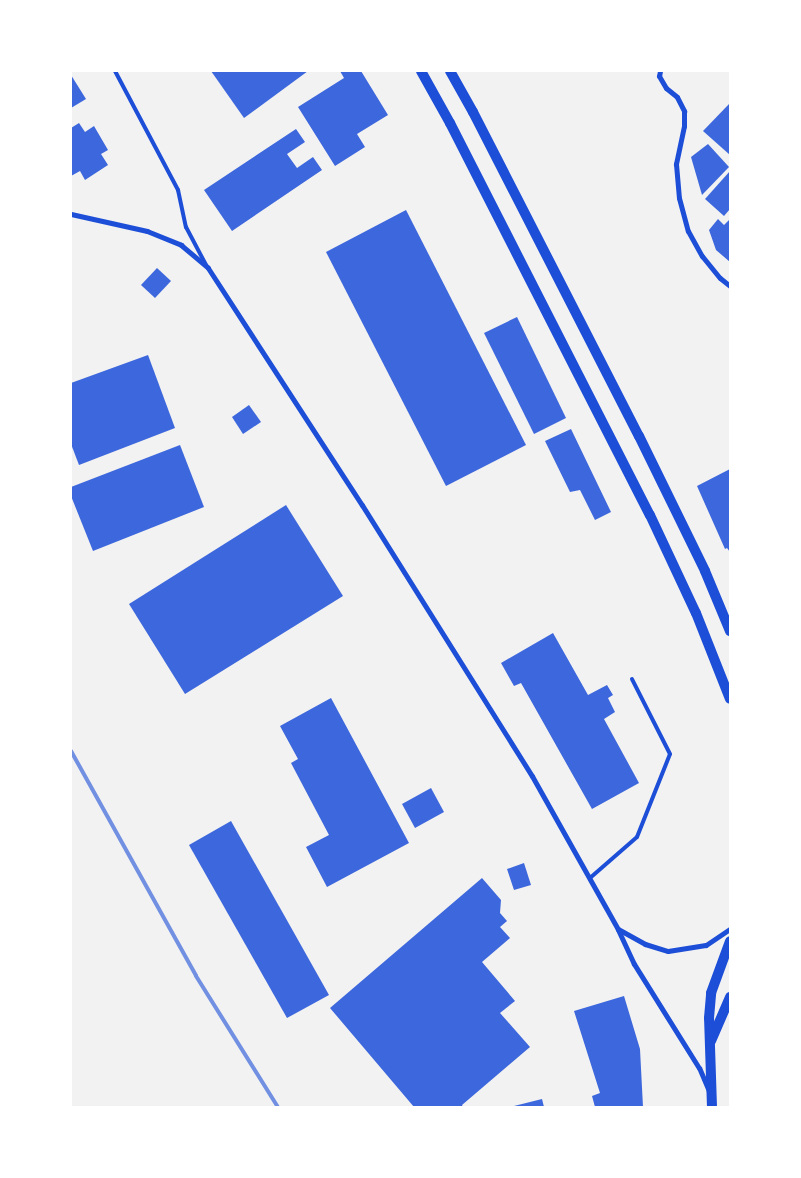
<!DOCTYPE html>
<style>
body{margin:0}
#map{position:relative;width:801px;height:1178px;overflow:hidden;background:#f2f2f2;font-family:Commissioner,sans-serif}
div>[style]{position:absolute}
.building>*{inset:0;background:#3d67dc}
.service>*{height:4px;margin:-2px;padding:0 2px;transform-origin:2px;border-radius:2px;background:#1d4ed8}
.minor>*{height:5px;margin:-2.5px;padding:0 2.5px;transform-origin:2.5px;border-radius:2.5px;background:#1d4ed8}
.secondary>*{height:10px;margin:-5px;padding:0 5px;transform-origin:5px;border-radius:5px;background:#1d4ed8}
.rail>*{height:4px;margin:-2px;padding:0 2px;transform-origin:2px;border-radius:2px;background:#7290e2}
span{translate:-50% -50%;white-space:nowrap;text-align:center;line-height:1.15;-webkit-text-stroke:5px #fff;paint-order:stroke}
.frame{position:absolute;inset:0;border:72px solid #fff;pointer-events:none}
</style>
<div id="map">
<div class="building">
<i style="clip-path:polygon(211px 71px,308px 71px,244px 118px)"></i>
<i style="clip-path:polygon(340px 71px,361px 71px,388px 115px,357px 134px,365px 147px,335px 166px,298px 107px,344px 78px)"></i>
<i style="clip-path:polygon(71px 75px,86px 99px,71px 108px)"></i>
<i style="clip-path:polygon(730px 103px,730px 155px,703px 131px)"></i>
<i style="clip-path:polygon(79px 123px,85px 132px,94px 126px,108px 150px,101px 154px,108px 165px,85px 180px,80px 171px,71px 176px,71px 128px)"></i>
<i style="clip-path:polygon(296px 129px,305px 142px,287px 154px,297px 168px,313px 157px,322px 170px,232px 231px,204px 190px)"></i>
<i style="clip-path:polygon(708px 144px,729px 167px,702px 195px,691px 157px)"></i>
<i style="clip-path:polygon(730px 171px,730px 209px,724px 216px,705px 199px)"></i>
<i style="clip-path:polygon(406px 210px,526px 445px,446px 486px,326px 252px)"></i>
<i style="clip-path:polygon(718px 219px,724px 225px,730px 219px,730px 262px,716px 250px,709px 230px)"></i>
<i style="clip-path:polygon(157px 268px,171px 281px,155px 298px,141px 285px)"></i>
<i style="clip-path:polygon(517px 317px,566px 418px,534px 434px,484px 333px)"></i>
<i style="clip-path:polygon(148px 355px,175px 428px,79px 465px,71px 444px,71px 383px)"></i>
<i style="clip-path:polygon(249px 405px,261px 422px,243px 434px,232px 417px)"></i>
<i style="clip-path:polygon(571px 429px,611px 512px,595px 520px,580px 490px,570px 492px,545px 441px)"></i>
<i style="clip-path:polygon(180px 445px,204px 507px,93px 551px,71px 496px,71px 487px)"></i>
<i style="clip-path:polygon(730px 469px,730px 552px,727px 548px,725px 549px,697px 486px)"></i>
<i style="clip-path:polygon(286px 505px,343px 596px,185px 694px,129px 604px)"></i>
<i style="clip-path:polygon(553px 633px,588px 695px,607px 685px,613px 695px,608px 698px,615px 712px,604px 719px,639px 783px,592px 809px,521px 683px,514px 686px,501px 663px)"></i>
<i style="clip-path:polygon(331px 698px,409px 843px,327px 887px,306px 847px,329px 835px,291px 763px,298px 759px,280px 726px)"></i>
<i style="clip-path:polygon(431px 788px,444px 812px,415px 828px,402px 804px)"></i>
<i style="clip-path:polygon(231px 821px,329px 995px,287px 1018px,189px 845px)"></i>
<i style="clip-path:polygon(524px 863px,531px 885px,514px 890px,507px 869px)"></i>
<i style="clip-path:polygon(482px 878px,501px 900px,500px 913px,507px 921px,500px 927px,510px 938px,482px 962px,515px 1001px,500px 1013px,530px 1047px,462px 1105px,463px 1107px,414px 1107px,330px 1008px)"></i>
<i style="clip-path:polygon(624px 996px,640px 1049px,643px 1107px,595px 1107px,592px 1096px,600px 1093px,574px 1011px)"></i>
<i style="clip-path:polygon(542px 1099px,544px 1107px,515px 1107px,514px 1106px)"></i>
</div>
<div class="service">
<i style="left:115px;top:71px;width:135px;rotate:62.1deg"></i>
<i style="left:178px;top:190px;width:38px;rotate:78deg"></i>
<i style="left:186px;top:227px;width:43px;rotate:62.2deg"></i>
<i style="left:590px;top:878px;width:62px;rotate:-41.1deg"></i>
<i style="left:637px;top:837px;width:89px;rotate:-68.3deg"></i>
<i style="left:670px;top:754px;width:84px;rotate:-116.9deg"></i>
</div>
<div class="minor">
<i style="left:660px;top:71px;width:5px;rotate:101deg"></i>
<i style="left:659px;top:76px;width:14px;rotate:60deg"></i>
<i style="left:666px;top:88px;width:14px;rotate:39deg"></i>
<i style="left:677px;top:97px;width:16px;rotate:63deg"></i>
<i style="left:684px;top:111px;width:15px;rotate:90deg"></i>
<i style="left:684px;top:126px;width:39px;rotate:102deg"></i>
<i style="left:676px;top:164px;width:34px;rotate:85deg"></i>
<i style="left:679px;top:198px;width:34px;rotate:75deg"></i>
<i style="left:688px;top:231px;width:29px;rotate:61deg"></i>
<i style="left:702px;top:256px;width:28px;rotate:51deg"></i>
<i style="left:720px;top:278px;width:13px;rotate:39deg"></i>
<i style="left:71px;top:214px;width:78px;rotate:12.6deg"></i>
<i style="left:147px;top:231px;width:37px;rotate:22deg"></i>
<i style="left:181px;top:245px;width:35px;rotate:40deg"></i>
<i style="left:208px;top:268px;width:283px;rotate:57deg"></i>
<i style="left:362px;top:505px;width:320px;rotate:57.9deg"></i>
<i style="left:532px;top:776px;width:176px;rotate:60.7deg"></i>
<i style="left:709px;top:1091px;width:25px;rotate:-113deg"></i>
<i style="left:699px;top:1068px;width:123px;rotate:-122deg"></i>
<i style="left:634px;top:964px;width:38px;rotate:-115deg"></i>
<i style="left:618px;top:929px;width:31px;rotate:29deg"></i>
<i style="left:645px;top:944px;width:24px;rotate:17deg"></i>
<i style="left:668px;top:951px;width:38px;rotate:-9deg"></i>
<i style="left:706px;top:945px;width:29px;rotate:-34deg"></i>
</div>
<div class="secondary">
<i style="left:421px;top:71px;width:60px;rotate:60.9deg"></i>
<i style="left:450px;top:123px;width:440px;rotate:63deg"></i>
<i style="left:650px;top:515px;width:108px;rotate:64.9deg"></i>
<i style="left:696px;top:613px;width:92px;rotate:68.4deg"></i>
<i style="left:450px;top:71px;width:47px;rotate:60.7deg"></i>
<i style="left:473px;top:112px;width:364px;rotate:62.9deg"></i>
<i style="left:639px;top:436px;width:150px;rotate:63.9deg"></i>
<i style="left:705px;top:571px;width:65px;rotate:67.4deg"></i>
<i style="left:711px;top:1041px;width:48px;rotate:-66.6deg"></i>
<i style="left:712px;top:1107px;width:89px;rotate:-91.9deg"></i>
<i style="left:709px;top:1018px;width:25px;rotate:-85deg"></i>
<i style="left:711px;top:993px;width:55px;rotate:-69.9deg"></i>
</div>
<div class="rail">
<i style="left:71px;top:751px;width:257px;rotate:60.9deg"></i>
<i style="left:196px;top:976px;width:155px;rotate:58deg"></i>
</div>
<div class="frame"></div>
</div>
